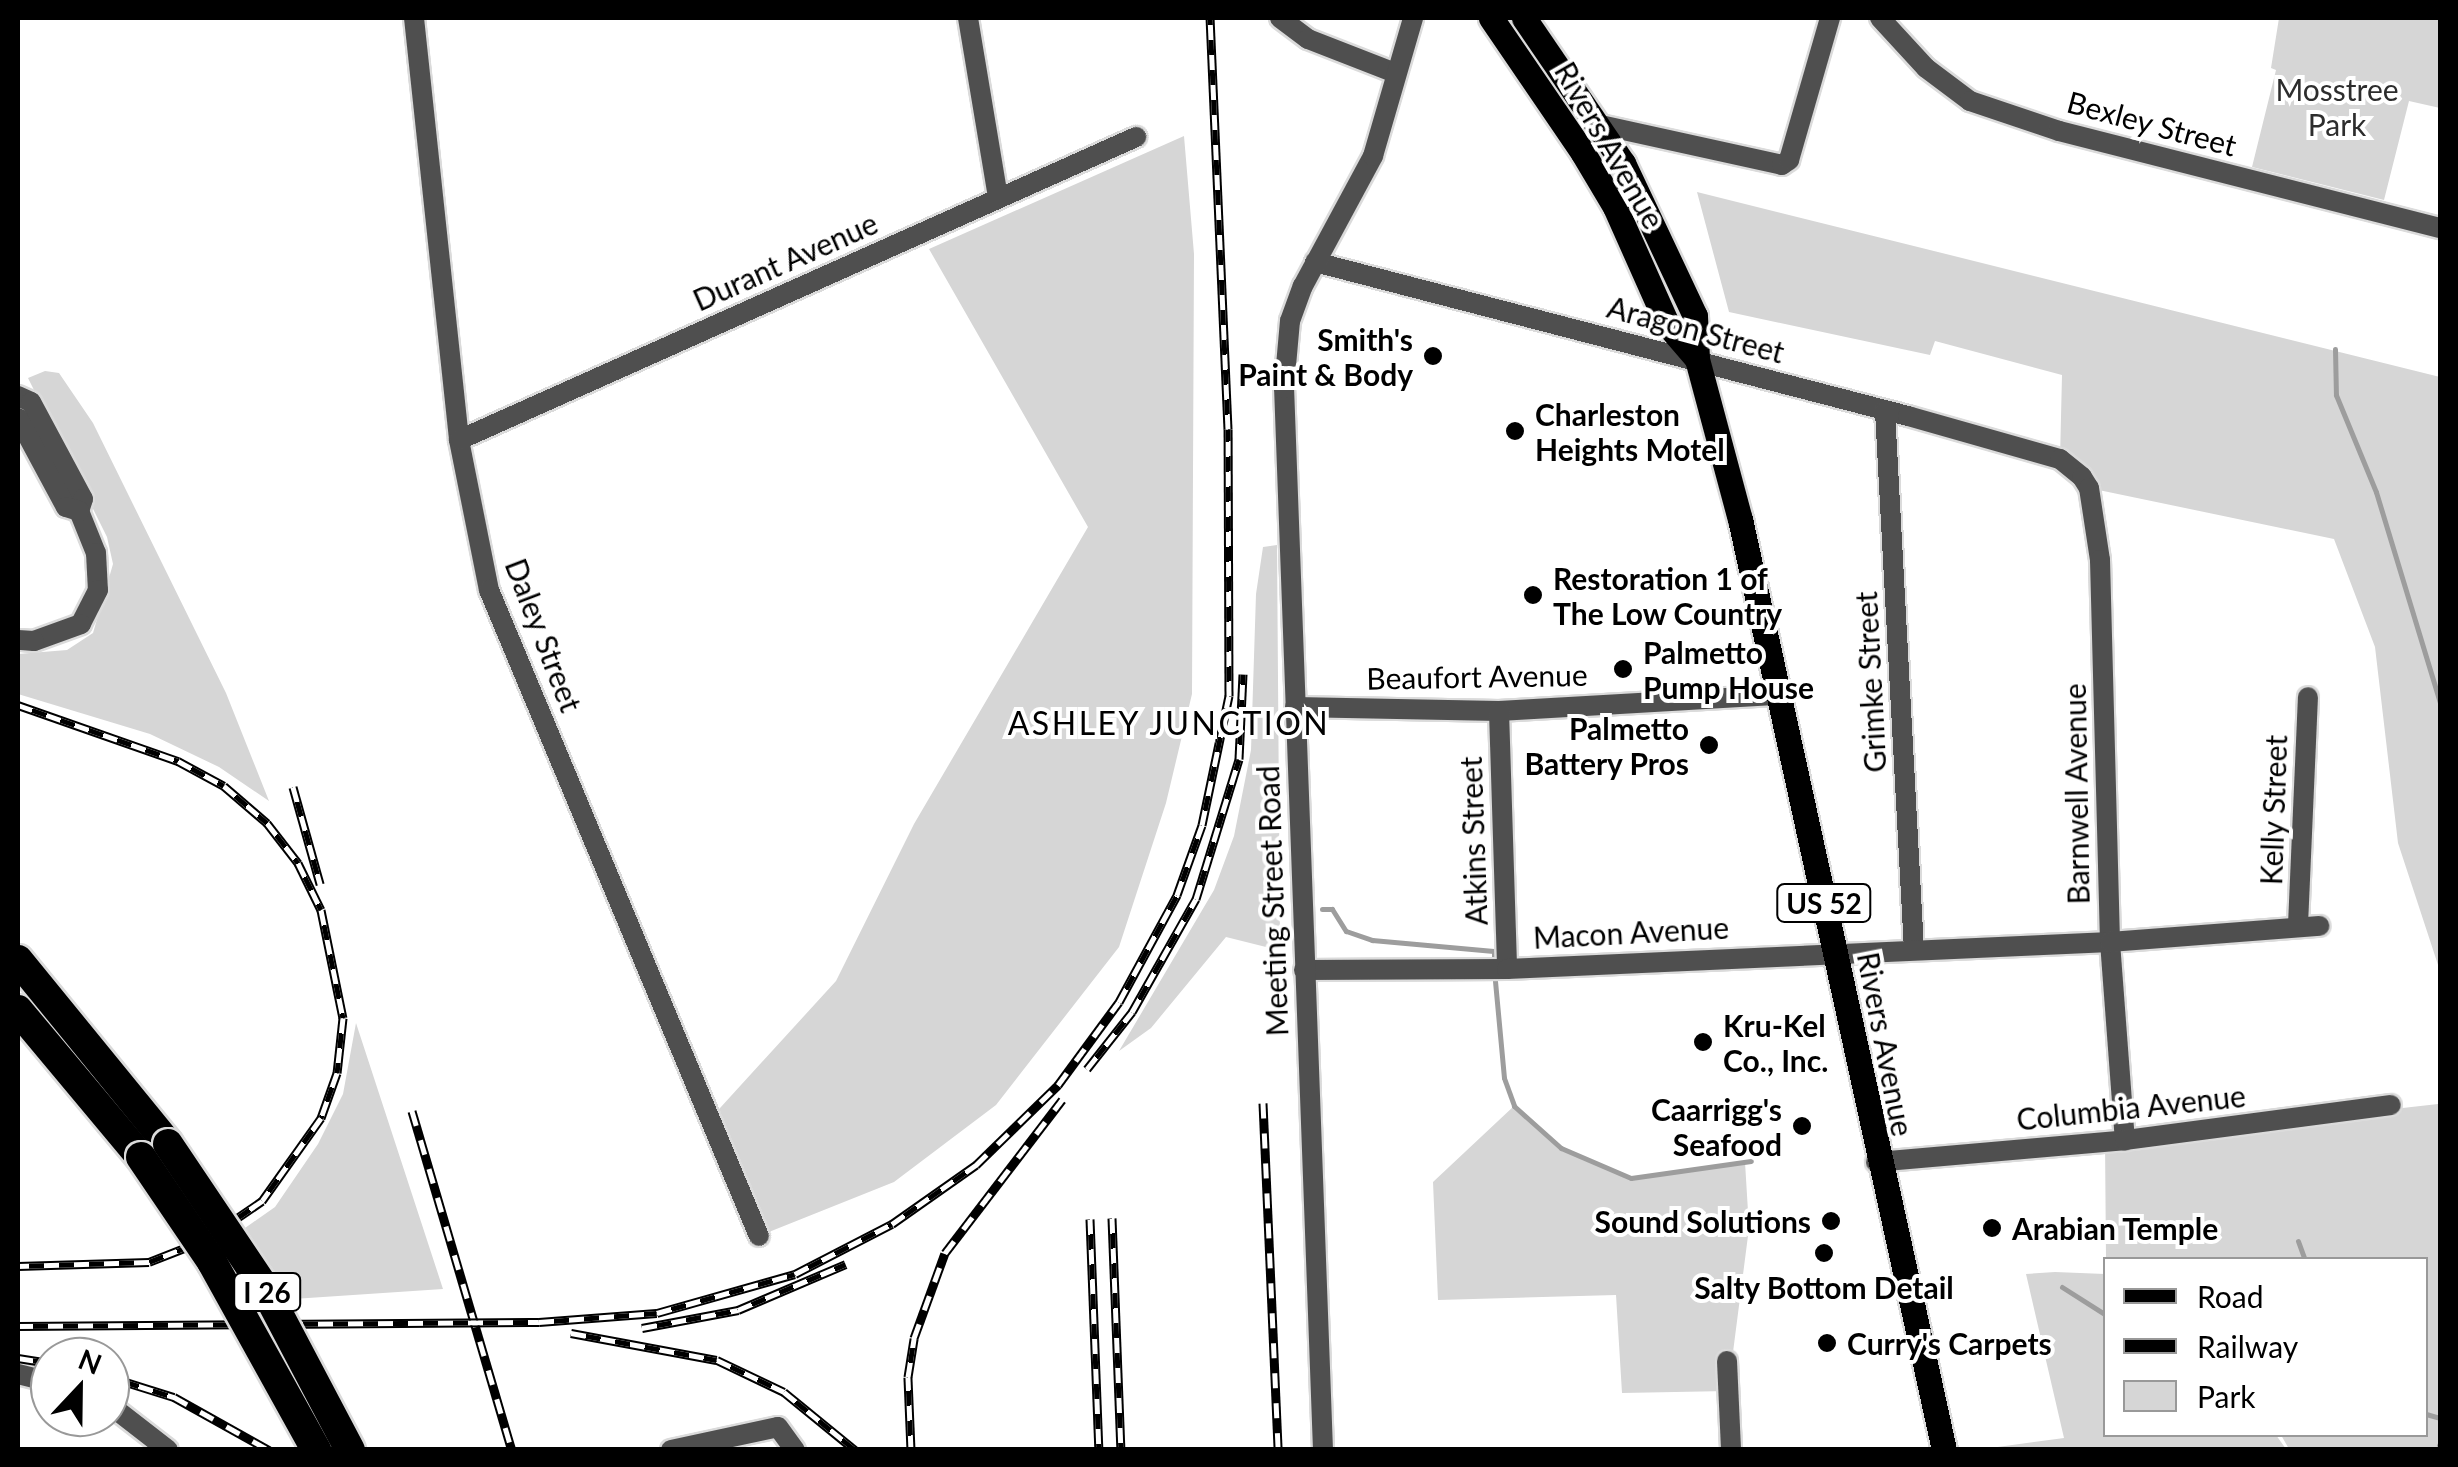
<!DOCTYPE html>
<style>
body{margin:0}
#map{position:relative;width:2458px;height:1467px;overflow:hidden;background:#fff;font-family:Lato,sans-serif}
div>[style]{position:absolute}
.green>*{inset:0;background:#d6d6d6}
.stream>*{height:5px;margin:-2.5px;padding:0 2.5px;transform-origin:2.5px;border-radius:2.5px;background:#9d9d9d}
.roads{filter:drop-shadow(2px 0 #dbdbdb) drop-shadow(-2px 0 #dbdbdb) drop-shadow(0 2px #dbdbdb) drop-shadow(0 -2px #dbdbdb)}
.minor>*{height:20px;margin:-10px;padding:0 10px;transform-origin:10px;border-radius:10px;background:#4f4f4f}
.major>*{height:25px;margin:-12.5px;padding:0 12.5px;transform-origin:12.5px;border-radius:12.5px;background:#000}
.highway>*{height:30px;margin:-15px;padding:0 15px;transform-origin:15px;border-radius:15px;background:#000}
.rail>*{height:9px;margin-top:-4.5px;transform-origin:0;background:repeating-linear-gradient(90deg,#fff 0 15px,#000 0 30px);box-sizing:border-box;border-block:2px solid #000}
.bridges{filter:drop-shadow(2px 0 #dbdbdb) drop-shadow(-2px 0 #dbdbdb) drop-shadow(0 2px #dbdbdb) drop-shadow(0 -2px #dbdbdb)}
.highway-bridge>*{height:30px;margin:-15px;padding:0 15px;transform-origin:15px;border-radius:15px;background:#000}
.dots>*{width:28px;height:28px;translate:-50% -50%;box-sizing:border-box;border:5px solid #fff;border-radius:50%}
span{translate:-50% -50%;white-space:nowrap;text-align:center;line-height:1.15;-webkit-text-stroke:8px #fff;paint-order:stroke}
.shield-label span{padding:2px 8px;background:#fff;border:2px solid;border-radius:8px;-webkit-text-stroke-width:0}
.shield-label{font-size:28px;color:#000;font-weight:700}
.park-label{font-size:30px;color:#2d2d2d}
.street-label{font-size:30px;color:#000}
.poi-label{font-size:30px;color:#000;font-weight:700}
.right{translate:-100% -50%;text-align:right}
.left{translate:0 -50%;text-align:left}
.neighbourhood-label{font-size:32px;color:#000;letter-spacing:2.5px}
.frame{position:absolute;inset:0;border:20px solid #000;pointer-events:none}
.legend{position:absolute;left:2103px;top:1257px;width:325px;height:180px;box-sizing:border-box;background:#fff;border:2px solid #999;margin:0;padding:12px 18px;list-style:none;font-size:30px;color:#000}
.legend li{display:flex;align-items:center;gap:20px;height:50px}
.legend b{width:50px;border:2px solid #999}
.north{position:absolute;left:30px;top:1337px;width:100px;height:100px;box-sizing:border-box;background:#fff;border:2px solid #999;border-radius:50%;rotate:22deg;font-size:28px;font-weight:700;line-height:40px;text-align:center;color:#000}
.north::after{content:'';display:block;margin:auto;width:35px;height:45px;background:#000;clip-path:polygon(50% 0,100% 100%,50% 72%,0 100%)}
</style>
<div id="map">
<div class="green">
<i style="clip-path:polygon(2279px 18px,2440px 18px,2440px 108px,2409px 101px,2384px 200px,2252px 167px,2276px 70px,2271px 68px)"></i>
<i style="clip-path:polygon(1184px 136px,1194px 254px,1192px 694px,1166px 803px,1119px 947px,996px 1105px,894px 1182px,759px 1236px,710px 1119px,836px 981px,914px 824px,1088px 527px,929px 249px)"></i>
<i style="clip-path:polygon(1697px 192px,2440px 377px,2440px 971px,2398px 843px,2375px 647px,2334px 539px,2089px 488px,2060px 459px,2062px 375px,1935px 341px,1930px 355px,1729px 312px)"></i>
<i style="clip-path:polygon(45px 371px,59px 373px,93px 423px,226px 693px,269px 801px,219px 767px,150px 734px,18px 694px,18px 654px,67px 650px,93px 633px,113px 564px,107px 537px,28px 378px)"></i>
<i style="clip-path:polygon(1277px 545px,1280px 942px,1274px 949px,1226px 937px,1151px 1028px,1119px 1051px,1214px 890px,1234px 836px,1251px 750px,1256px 594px,1263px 547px)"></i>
<i style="clip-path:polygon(356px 1023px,443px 1289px,293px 1299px,245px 1228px,275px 1207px,318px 1144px,343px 1094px)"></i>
<i style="clip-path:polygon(2440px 1081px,2440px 1449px,2289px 1449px,2281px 1435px,2426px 1434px,2426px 1260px,2106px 1259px,2105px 1142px,2438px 1104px)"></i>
<i style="clip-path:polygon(1514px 1106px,1561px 1148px,1631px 1178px,1745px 1162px,1749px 1228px,1728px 1391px,1622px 1393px,1616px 1295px,1438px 1300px,1433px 1182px)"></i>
<i style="clip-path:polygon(2055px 1272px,2105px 1274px,2106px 1434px,2276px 1435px,2286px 1449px,1983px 1449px,2064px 1438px,2026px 1274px)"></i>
</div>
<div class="stream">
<i style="left:2335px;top:349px;width:46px;rotate:88.8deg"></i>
<i style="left:2336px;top:395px;width:105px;rotate:67.6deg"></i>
<i style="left:2376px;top:492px;width:220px;rotate:73.1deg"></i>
<i style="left:1322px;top:909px;width:10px"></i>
<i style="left:1332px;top:909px;width:26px;rotate:58deg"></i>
<i style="left:1346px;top:931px;width:28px;rotate:19deg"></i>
<i style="left:1372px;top:940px;width:122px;rotate:5.2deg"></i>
<i style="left:1494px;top:951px;width:6px;rotate:90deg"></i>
<i style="left:1495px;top:981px;width:97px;rotate:84.7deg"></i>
<i style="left:1504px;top:1078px;width:30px;rotate:70deg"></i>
<i style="left:1514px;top:1106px;width:63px;rotate:41.8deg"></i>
<i style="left:1561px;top:1148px;width:76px;rotate:23.2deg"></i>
<i style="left:1631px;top:1178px;width:121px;rotate:-8.1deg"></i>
<i style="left:2298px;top:1241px;width:20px;rotate:70deg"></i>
<i style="left:2062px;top:1287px;width:52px;rotate:32.5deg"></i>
<i style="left:2426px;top:1414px;width:15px;rotate:16deg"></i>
<i style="left:2439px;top:1445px;width:1px;rotate:45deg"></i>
</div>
<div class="roads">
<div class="minor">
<i style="left:414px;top:18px;width:424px;rotate:83.9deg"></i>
<i style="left:459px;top:440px;width:153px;rotate:78.7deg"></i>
<i style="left:489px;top:590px;width:700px;rotate:67.32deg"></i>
<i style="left:968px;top:18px;width:182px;rotate:80.5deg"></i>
<i style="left:1280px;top:18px;width:35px;rotate:37deg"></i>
<i style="left:1308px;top:39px;width:93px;rotate:21.3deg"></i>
<i style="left:1880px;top:18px;width:68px;rotate:47.4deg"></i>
<i style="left:1926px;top:68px;width:55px;rotate:36.9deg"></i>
<i style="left:1970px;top:101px;width:94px;rotate:18.6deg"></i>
<i style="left:2059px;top:131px;width:393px;rotate:14.3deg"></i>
<i style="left:1596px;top:124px;width:190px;rotate:12.4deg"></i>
<i style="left:1782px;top:165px;width:9px;rotate:-36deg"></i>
<i style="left:1789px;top:160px;width:148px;rotate:-73.9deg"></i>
<i style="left:1315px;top:262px;width:613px;rotate:14.56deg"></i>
<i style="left:1908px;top:416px;width:158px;rotate:15.8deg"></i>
<i style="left:2060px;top:459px;width:28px;rotate:39deg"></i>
<i style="left:2082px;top:477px;width:13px;rotate:58deg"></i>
<i style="left:2089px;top:488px;width:73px;rotate:81.3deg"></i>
<i style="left:2100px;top:560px;width:382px;rotate:88.5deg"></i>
<i style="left:2110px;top:942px;width:199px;rotate:85.7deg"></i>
<i style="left:18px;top:396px;width:14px;rotate:25deg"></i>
<i style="left:31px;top:402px;width:110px;rotate:61.8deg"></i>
<i style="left:83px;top:499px;width:13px;rotate:108deg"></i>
<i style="left:79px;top:511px;width:45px;rotate:68deg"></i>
<i style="left:96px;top:553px;width:37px;rotate:87deg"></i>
<i style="left:98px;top:590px;width:38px;rotate:117deg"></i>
<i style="left:81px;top:624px;width:50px;rotate:160.1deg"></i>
<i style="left:34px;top:641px;width:16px;rotate:-176deg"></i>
<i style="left:1885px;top:411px;width:540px;rotate:86.92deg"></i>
<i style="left:18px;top:418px;width:101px;rotate:61.7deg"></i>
<i style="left:66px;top:507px;width:14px;rotate:17deg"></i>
<i style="left:459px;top:440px;width:742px;rotate:-24.11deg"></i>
<i style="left:1295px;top:707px;width:204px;rotate:1.1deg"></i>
<i style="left:1499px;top:711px;width:280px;rotate:-3.3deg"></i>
<i style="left:1499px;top:711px;width:258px;rotate:88.2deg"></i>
<i style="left:2298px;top:925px;width:228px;rotate:-87.5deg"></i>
<i style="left:1304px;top:970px;width:203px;rotate:-0.3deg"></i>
<i style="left:1507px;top:969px;width:604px;rotate:-2.56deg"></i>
<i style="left:2110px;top:942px;width:210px;rotate:-4.4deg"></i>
<i style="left:1876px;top:1162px;width:250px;rotate:-5deg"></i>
<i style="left:2125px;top:1140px;width:268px;rotate:-7.5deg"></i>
<i style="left:1727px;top:1361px;width:89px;rotate:87.4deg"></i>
<i style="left:18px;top:1374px;width:33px;rotate:14deg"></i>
<i style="left:110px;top:1405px;width:73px;rotate:37.8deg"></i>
<i style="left:671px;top:1450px;width:109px;rotate:-12.1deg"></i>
<i style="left:778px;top:1427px;width:29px;rotate:54deg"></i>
<i style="left:1323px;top:1450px;width:1063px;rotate:-92.1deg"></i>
<i style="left:1284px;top:388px;width:67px;rotate:-84.9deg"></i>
<i style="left:1290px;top:321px;width:37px;rotate:-70deg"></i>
<i style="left:1303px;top:286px;width:148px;rotate:-61.7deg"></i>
<i style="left:1373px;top:156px;width:144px;rotate:-73.8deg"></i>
</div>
<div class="major">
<i style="left:1491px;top:18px;width:163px;rotate:55.7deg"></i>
<i style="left:1583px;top:153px;width:63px;rotate:59.3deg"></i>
<i style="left:1615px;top:207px;width:128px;rotate:66deg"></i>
<i style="left:1667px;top:324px;width:46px;rotate:49.4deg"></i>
<i style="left:1524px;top:18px;width:176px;rotate:55.7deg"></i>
<i style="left:1623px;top:163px;width:169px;rotate:64.8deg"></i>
<i style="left:1695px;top:316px;width:43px;rotate:87.3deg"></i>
<i style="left:1697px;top:359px;width:166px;rotate:75deg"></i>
<i style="left:1740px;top:519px;width:953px;rotate:77.64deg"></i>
</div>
<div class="highway">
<i style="left:18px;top:960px;width:237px;rotate:50.8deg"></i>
<i style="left:18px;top:1010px;width:192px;rotate:50.1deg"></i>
</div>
</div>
<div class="rail">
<i style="left:18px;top:705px;width:170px;rotate:19.3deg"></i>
<i style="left:178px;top:761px;width:52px;rotate:28.5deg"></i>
<i style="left:224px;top:786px;width:57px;rotate:40.7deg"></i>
<i style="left:267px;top:823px;width:51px;rotate:52.2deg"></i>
<i style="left:298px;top:863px;width:52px;rotate:63.9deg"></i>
<i style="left:321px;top:910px;width:110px;rotate:78.5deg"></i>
<i style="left:343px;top:1018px;width:55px;rotate:96.2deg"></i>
<i style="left:337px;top:1073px;width:48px;rotate:109.6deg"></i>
<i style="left:321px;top:1118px;width:102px;rotate:125.4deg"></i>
<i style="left:262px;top:1201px;width:69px;rotate:145.6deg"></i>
<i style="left:205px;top:1240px;width:60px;rotate:158.6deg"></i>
<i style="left:149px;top:1262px;width:131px;rotate:178.3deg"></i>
<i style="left:293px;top:787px;width:101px;rotate:74.4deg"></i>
<i style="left:1087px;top:1069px;width:73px;rotate:-51.7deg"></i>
<i style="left:1132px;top:1012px;width:130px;rotate:-60.5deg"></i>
<i style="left:1196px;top:899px;width:146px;rotate:-72.9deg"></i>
<i style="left:1239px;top:759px;width:85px;rotate:-87.3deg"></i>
<i style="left:1263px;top:1103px;width:347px;rotate:87.5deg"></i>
<i style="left:412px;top:1111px;width:353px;rotate:73.6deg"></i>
<i style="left:1112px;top:1218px;width:232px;rotate:87.8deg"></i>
<i style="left:1090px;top:1219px;width:231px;rotate:87.8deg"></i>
<i style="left:18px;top:1326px;width:521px;rotate:-0.44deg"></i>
<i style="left:539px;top:1322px;width:118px;rotate:-4.4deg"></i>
<i style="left:657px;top:1313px;width:143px;rotate:-15.8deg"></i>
<i style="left:795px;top:1274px;width:109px;rotate:-27.3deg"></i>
<i style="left:892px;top:1224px;width:103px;rotate:-35.1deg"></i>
<i style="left:976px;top:1165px;width:115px;rotate:-44.3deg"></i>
<i style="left:1058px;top:1085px;width:103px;rotate:-53.7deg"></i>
<i style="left:1119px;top:1002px;width:122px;rotate:-61.5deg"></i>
<i style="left:1177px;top:895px;width:74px;rotate:-70.3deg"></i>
<i style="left:1202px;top:825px;width:132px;rotate:-78.2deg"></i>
<i style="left:1229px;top:696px;width:267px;rotate:-90.2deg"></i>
<i style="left:1228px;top:429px;width:411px;rotate:-92.5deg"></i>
<i style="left:642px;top:1328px;width:98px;rotate:-10.6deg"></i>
<i style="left:738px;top:1310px;width:117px;rotate:-23.1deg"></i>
<i style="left:571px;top:1333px;width:148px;rotate:10.5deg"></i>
<i style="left:717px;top:1360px;width:74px;rotate:25.5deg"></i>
<i style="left:784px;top:1392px;width:92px;rotate:39.2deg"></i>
<i style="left:18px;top:1358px;width:32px;rotate:9deg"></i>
<i style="left:110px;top:1377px;width:67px;rotate:17.4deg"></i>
<i style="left:174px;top:1397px;width:109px;rotate:29.2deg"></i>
<i style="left:911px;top:1450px;width:73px;rotate:-92.4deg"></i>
<i style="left:908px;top:1377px;width:39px;rotate:-81deg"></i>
<i style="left:914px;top:1338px;width:90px;rotate:-70deg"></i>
<i style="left:945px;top:1253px;width:193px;rotate:-52.6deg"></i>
</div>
<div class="bridges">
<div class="highway-bridge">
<i style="left:168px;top:1144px;width:172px;rotate:56.1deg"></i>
<i style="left:264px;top:1287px;width:184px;rotate:62.2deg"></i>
<i style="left:141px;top:1157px;width:127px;rotate:55.9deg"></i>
<i style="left:212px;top:1262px;width:215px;rotate:61deg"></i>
</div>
</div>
<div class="dots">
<i style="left:1433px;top:356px;background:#000"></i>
<i style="left:1515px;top:431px;background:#000"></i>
<i style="left:1533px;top:595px;background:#000"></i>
<i style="left:1623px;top:669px;background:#000"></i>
<i style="left:1709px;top:745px;background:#000"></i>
<i style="left:1703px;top:1042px;background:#000"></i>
<i style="left:1802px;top:1126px;background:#000"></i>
<i style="left:1831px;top:1221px;background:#000"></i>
<i style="left:1992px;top:1228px;background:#000"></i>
<i style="left:1824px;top:1253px;background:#000"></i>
<i style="left:1827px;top:1343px;background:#000"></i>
</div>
<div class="shield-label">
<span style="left:1824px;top:903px">US 52</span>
<span style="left:267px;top:1292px">I 26</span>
</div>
<div class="park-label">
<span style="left:2337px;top:106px">Mosstree<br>Park</span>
</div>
<div class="street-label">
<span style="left:2152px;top:123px;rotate:15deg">Bexley Street</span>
<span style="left:1610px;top:145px;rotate:60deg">Rivers Avenue</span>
<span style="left:785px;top:261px;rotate:-24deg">Durant Avenue</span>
<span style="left:1696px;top:329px;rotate:15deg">Aragon Street</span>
<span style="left:544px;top:635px;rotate:69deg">Daley Street</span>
<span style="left:1477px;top:676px;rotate:-1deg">Beaufort Avenue</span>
<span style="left:1870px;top:682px;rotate:-93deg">Grimke Street</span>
<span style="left:2076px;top:794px;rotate:-91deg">Barnwell Avenue</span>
<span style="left:2273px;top:810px;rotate:-88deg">Kelly Street</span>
<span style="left:1473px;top:841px;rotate:-92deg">Atkins Street</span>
<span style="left:1272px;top:901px;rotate:-92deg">Meeting Street Road</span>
<span style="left:1631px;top:932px;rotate:-3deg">Macon Avenue</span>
<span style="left:1886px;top:1044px;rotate:79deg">Rivers Avenue</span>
<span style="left:2131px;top:1107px;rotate:-6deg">Columbia Avenue</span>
</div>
<div class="poi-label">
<span class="right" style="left:1413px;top:356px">Smith's<br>Paint &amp; Body</span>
<span class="left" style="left:1535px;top:431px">Charleston<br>Heights Motel</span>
<span class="left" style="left:1553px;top:595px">Restoration 1 of<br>The Low Country</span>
<span class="left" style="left:1643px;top:669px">Palmetto<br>Pump House</span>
<span class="right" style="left:1689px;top:745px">Palmetto<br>Battery Pros</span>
<span class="left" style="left:1723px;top:1042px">Kru-Kel<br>Co., Inc.</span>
<span class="right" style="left:1782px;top:1126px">Caarrigg's<br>Seafood</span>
<span class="right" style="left:1811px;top:1221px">Sound Solutions</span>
<span class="left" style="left:2012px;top:1228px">Arabian Temple</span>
<span style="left:1824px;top:1287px">Salty Bottom Detail</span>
<span class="left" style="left:1847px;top:1343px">Curry's Carpets</span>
</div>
<div class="neighbourhood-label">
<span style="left:1169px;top:723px">ASHLEY JUNCTION</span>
</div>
<div class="frame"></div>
<ul class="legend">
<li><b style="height:12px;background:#000"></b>Road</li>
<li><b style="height:12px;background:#000"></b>Railway</li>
<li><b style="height:28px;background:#d6d6d6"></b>Park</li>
</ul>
<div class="north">N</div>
</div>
